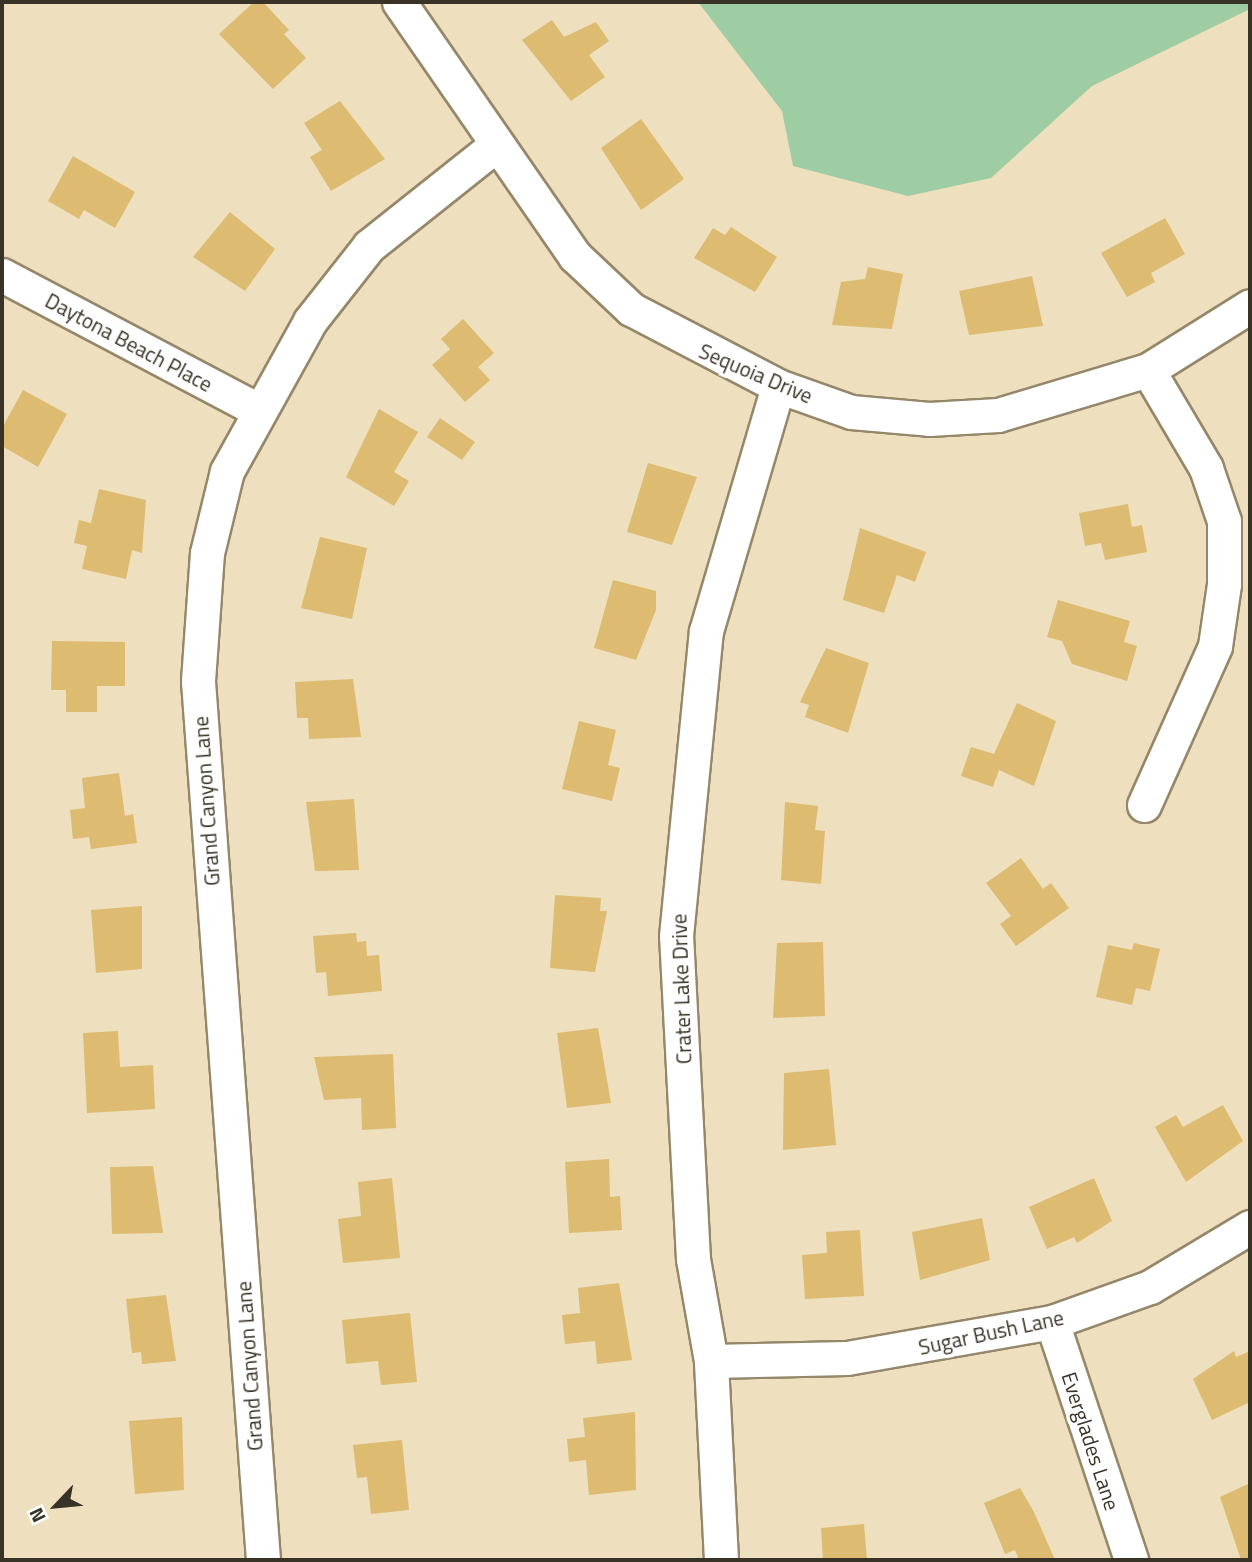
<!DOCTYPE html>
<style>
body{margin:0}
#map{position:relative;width:1252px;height:1562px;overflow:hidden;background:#eedfbf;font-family:"Titillium Web",sans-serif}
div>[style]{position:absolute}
.green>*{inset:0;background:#9ecca3}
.building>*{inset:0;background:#ddbb70}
.roads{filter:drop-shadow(2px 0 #958769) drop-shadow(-2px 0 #958769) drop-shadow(0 2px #958769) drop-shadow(0 -2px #958769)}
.minor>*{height:33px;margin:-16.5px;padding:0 16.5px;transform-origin:16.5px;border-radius:16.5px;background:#fff}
span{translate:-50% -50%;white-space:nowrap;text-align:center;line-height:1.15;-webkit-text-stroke:7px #fff;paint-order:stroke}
.street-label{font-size:21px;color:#383326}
.frame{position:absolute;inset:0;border:4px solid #383326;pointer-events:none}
.north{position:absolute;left:21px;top:1471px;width:70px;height:70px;-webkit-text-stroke:5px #fff;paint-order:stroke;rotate:244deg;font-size:19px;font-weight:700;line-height:28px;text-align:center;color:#383326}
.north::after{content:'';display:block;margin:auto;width:24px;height:32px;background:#383326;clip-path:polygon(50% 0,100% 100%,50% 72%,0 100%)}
</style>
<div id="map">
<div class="green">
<i style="clip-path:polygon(698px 2px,1250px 2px,1250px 9px,1092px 86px,991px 178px,908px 196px,793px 166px,782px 111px)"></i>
</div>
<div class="building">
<i style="clip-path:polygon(254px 2px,263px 2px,289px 30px,284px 34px,306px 58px,273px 89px,219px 34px)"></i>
<i style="clip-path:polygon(552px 20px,564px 37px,596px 22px,609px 41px,589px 55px,605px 77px,571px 101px,522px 40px)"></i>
<i style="clip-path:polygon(340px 101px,385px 159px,331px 191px,310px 157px,322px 150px,304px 123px)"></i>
<i style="clip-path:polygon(641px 119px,684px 179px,641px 210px,601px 148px)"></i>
<i style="clip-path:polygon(73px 156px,135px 192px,115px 228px,84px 210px,79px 219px,48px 201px)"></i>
<i style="clip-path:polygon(230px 212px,275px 249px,245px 291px,193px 257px)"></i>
<i style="clip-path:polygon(1165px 218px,1185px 254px,1151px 273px,1155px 282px,1127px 297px,1101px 253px)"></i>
<i style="clip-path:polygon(731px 227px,777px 257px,755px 292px,694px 258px,713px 228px,725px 235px)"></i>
<i style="clip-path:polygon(868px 267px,903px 274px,892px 329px,832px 325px,841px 282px,865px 279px)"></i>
<i style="clip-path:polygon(1032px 276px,1043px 326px,969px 335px,959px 291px)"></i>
<i style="clip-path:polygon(463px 319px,494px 353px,478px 367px,490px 380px,465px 402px,432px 365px,450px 349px,441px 339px)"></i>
<i style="clip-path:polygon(23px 390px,67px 414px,38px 467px,2px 446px,2px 428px)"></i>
<i style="clip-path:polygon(379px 409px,418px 432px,394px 472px,409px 481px,394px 506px,346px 477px)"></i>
<i style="clip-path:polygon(440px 418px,475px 442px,462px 460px,427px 437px)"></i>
<i style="clip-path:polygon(648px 463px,697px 477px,672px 545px,627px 532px)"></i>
<i style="clip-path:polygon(99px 489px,146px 500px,142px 553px,132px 550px,126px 579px,82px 569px,87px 546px,74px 543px,79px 520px,91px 523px)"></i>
<i style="clip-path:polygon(1128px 504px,1132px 527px,1142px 525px,1147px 552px,1105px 560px,1101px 543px,1085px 546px,1079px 513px)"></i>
<i style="clip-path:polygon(860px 528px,926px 552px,915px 582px,897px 575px,884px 613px,843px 600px)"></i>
<i style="clip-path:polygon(320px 537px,367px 548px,352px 619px,301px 608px)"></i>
<i style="clip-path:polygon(613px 580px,656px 591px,656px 610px,636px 660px,594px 648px)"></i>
<i style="clip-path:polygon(1058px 600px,1130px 621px,1124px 642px,1137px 646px,1127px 681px,1072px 664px,1062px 641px,1047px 637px)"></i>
<i style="clip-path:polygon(52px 641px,125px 642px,125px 686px,97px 686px,97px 712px,66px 712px,66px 690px,51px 690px)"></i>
<i style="clip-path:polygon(826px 648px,869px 663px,848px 733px,805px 717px,809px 705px,800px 702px)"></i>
<i style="clip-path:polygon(353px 679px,361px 737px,309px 739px,308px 718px,297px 718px,295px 682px)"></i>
<i style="clip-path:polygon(1017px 703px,1056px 721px,1034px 786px,999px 770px,993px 787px,961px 776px,971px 747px,994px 754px)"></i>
<i style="clip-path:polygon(579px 721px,616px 730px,608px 765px,620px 768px,612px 801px,562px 789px)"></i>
<i style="clip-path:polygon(119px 773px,125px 816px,133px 814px,137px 843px,91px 849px,89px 837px,73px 839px,70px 810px,85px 808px,82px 778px)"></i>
<i style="clip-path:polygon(354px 799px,359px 870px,315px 871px,306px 802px)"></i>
<i style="clip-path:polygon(785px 802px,818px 806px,815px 830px,825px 831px,821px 884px,781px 880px)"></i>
<i style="clip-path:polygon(1021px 858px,1043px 889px,1051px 883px,1069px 908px,1016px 946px,1000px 924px,1011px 916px,986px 883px)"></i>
<i style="clip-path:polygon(555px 895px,601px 898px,600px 911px,607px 911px,595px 972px,550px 968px)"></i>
<i style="clip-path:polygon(142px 906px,142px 969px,96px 973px,91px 910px)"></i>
<i style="clip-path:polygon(356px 933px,357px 942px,366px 941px,367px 956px,379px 955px,382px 991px,328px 996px,326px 972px,316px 973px,313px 936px)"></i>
<i style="clip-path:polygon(823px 942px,825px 1016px,773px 1018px,777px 943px)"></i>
<i style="clip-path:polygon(1134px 943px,1160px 949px,1150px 991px,1136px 988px,1132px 1005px,1096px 997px,1108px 945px,1132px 950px)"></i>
<i style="clip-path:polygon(598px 1028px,611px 1103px,567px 1108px,557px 1033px)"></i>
<i style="clip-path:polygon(118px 1031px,120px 1067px,153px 1065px,155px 1109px,87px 1113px,83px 1033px)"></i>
<i style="clip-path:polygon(393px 1054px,396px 1128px,362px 1130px,361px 1098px,324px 1100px,314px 1057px)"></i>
<i style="clip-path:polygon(829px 1069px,836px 1145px,783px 1150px,784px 1073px)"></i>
<i style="clip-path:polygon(1223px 1105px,1243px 1141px,1186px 1182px,1155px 1127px,1176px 1115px,1183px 1127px)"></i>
<i style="clip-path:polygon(609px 1159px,610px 1197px,620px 1196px,622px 1230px,569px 1233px,565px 1162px)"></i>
<i style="clip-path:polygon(153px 1166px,163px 1233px,112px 1234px,110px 1167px)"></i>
<i style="clip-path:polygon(392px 1178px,400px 1258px,343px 1263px,338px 1219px,361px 1216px,358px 1182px)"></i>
<i style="clip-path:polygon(1094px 1178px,1112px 1221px,1077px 1243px,1074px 1237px,1047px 1249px,1029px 1207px)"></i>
<i style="clip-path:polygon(982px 1218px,990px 1260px,920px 1280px,912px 1232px)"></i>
<i style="clip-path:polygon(860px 1230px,864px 1296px,805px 1299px,802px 1255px,827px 1253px,826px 1232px)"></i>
<i style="clip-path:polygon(619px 1283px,632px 1360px,597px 1364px,595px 1341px,565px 1344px,562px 1315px,580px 1313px,578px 1288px)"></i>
<i style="clip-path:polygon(166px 1295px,176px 1361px,142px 1364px,141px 1352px,132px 1353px,126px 1299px)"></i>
<i style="clip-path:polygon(410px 1313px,417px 1382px,381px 1385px,378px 1361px,346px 1364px,342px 1320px)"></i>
<i style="clip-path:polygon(1234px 1351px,1236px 1357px,1250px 1351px,1250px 1402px,1212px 1420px,1193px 1379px)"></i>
<i style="clip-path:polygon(635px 1412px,636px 1490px,589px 1495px,586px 1460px,569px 1462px,567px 1439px,585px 1437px,583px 1418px)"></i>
<i style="clip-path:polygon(182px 1417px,184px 1490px,135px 1494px,129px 1421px)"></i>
<i style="clip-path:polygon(402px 1440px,409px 1510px,371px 1514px,367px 1477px,357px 1478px,353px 1445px)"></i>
<i style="clip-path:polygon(1250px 1483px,1250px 1560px,1241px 1560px,1220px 1497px)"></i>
<i style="clip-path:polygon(1020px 1488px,1034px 1512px,1055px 1560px,1019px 1560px,1015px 1550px,1005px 1554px,984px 1503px)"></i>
<i style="clip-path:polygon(864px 1524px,867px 1560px,823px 1560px,821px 1528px)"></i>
</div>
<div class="roads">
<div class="minor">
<i style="left:399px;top:2px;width:309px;rotate:55.3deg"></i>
<i style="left:575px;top:256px;width:77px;rotate:43.4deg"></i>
<i style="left:631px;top:309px;width:166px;rotate:27.6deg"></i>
<i style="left:778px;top:386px;width:77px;rotate:19.6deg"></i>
<i style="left:851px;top:412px;width:78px;rotate:5.1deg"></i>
<i style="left:929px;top:419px;width:69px;rotate:-3.3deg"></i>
<i style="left:998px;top:415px;width:157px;rotate:-16.7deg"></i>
<i style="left:1148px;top:370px;width:120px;rotate:-32.1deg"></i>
<i style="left:2px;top:275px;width:287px;rotate:27.8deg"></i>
<i style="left:1144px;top:805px;width:174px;rotate:-65.9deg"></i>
<i style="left:1215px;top:646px;width:63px;rotate:-81.7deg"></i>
<i style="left:1224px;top:584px;width:63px;rotate:-90deg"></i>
<i style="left:1224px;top:521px;width:56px;rotate:-108.8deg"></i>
<i style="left:1206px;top:468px;width:114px;rotate:-120.6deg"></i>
<i style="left:1052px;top:1322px;width:251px;rotate:71.6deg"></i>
<i style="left:711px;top:1361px;width:136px;rotate:-1.3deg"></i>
<i style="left:847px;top:1358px;width:208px;rotate:-10deg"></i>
<i style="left:1052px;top:1322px;width:104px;rotate:-19.7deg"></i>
<i style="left:1150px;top:1287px;width:117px;rotate:-31deg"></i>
<i style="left:263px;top:1560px;width:881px;rotate:-94.23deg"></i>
<i style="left:198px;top:681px;width:128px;rotate:-86deg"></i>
<i style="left:207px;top:553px;width:84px;rotate:-76.3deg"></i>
<i style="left:227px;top:471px;width:171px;rotate:-61deg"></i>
<i style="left:310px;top:321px;width:95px;rotate:-51.8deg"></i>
<i style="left:369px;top:246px;width:162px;rotate:-38.5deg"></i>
<i style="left:721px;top:1560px;width:199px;rotate:-92.9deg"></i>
<i style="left:711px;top:1361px;width:104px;rotate:-100deg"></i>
<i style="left:693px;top:1259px;width:323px;rotate:-93deg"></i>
<i style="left:676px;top:936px;width:306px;rotate:-84.4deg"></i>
<i style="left:706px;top:631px;width:255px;rotate:-73.6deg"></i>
</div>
</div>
<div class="street-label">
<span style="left:129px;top:342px;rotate:28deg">Daytona Beach Place</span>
<span style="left:756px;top:373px;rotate:23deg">Sequoia Drive</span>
<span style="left:206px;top:801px;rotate:-94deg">Grand Canyon Lane</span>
<span style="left:681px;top:989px;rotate:-92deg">Crater Lake Drive</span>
<span style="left:991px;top:1332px;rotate:-12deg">Sugar Bush Lane</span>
<span style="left:249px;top:1366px;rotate:-94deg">Grand Canyon Lane</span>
<span style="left:1091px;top:1441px;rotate:72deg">Everglades Lane</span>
</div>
<div class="frame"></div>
<div class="north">N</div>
</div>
